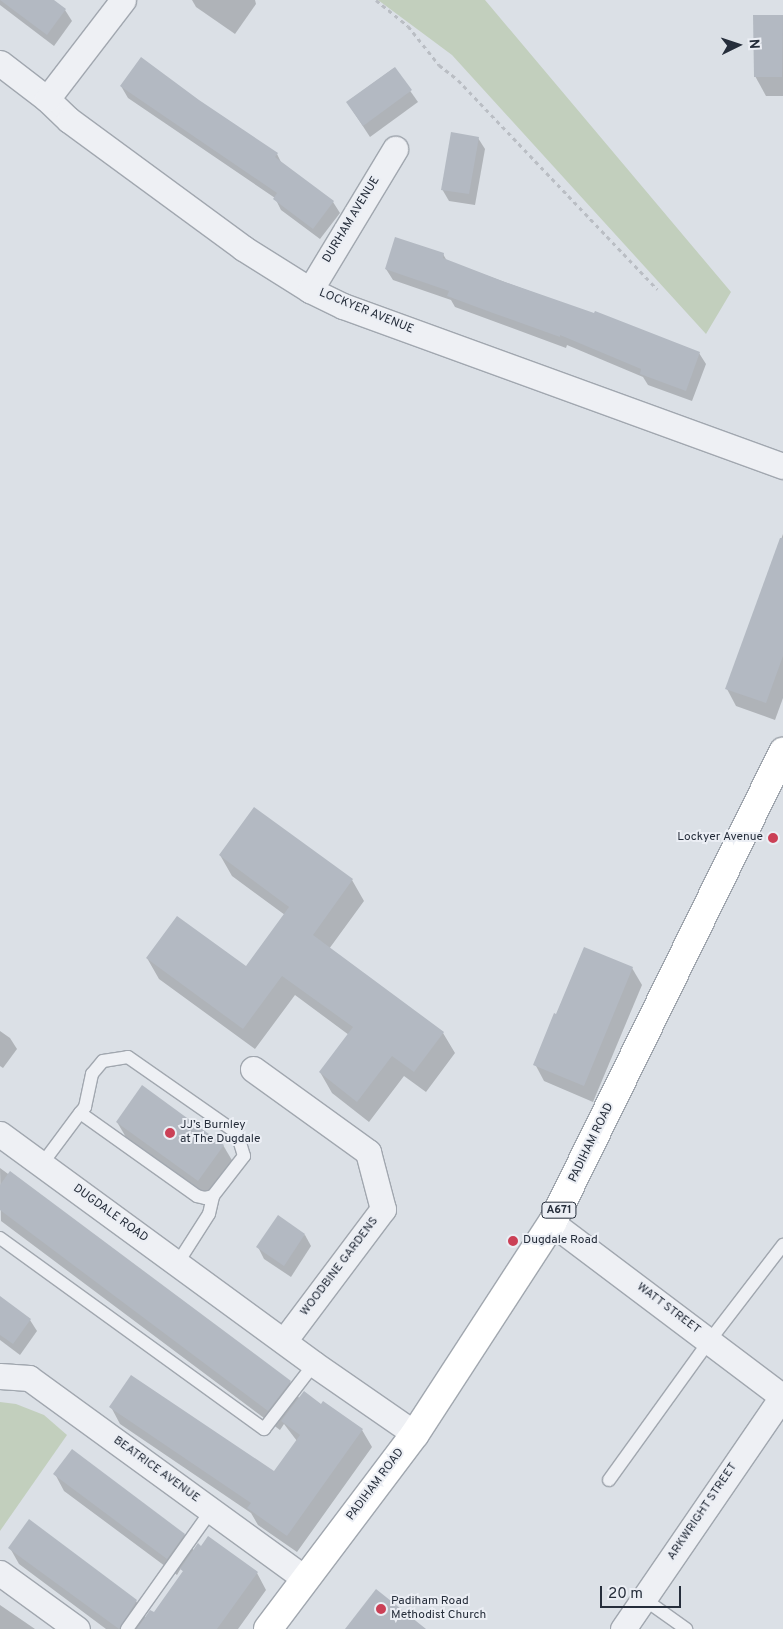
<!DOCTYPE html>
<meta charset="utf-8">
<style>
body{margin:0}
#map{position:relative;width:783px;height:1629px;overflow:hidden;background:#dbe0e6;font-family:Overpass,sans-serif}
div>[style]{position:absolute}
.green>*{inset:0;background:#c2cfbd}
.shadow>*{inset:0;background:#0003}
.building>*{inset:0;background:#b3b9c2}
.path>*{height:3px;margin-top:-1.5px;transform-origin:0;background:repeating-linear-gradient(90deg,#babec4 0 4px,transparent 0 8px)}
.roads{filter:drop-shadow(1px 0 #a1a7af) drop-shadow(-1px 0 #a1a7af) drop-shadow(0 1px #a1a7af) drop-shadow(0 -1px #a1a7af)}
.service>*{height:12px;margin:-6px;padding:0 6px;transform-origin:6px;border-radius:6px;background:#eef0f4}
.minor>*{height:25px;margin:-12.5px;padding:0 12.5px;transform-origin:12.5px;border-radius:12.5px;background:#eef0f4}
.primary>*{height:28px;margin:-14px;padding:0 14px;transform-origin:14px;border-radius:14px;background:#fff}
.dots>*{width:14px;height:14px;translate:-50% -50%;box-sizing:border-box;border:2px solid #ebeef4;border-radius:50%}
span{translate:-50% -50%;white-space:nowrap;text-align:center;line-height:1.15;-webkit-text-stroke:4px #ebeef4;paint-order:stroke}
.shield-label span{padding:1px 4px;background:#ebeef4;border:1px solid;border-radius:4px;-webkit-text-stroke-width:0}
.shield-label{font-size:11px;color:#262e3b;font-weight:700}
.street-label{font-size:12px;color:#262e3b}
.poi-label{font-size:12px;color:#262e3b}
.right{translate:-100% -50%;text-align:right}
.left{translate:0 -50%;text-align:left}
.north{position:absolute;left:713px;top:20px;width:50px;height:50px;-webkit-text-stroke:4px #ebeef4;paint-order:stroke;rotate:86deg;font-size:14px;font-weight:700;line-height:20px;text-align:center;color:#262e3b}
.north::after{content:'';display:block;margin:auto;width:18px;height:22px;background:#262e3b;clip-path:polygon(50% 0,100% 100%,50% 72%,0 100%)}
.scale{position:absolute;left:600px;top:1586px;width:81px;height:22px;box-sizing:border-box;border:2px solid #262e3b;border-top:0;padding-left:6px;font-size:15px;line-height:18px;white-space:nowrap;color:#262e3b;-webkit-text-stroke:4px #ebeef4;paint-order:stroke}
</style>
<div id="map">
<div class="green">
<i style="clip-path:polygon(378px 0,485px 0,731px 292px,706px 334px,452px 55px)"></i>
<i style="clip-path:polygon(0 1402px,16px 1404px,44px 1415px,67px 1435px,0 1531px)"></i>
</div>
<div class="shadow">
<i style="clip-path:polygon(0 0,52px 0,65px 10px,72px 21px,54px 46px,0 5px)"></i>
<i style="clip-path:polygon(192px 0,255px 0,256px 4px,235px 34px,196px 7px)"></i>
<i style="clip-path:polygon(783px 16px,783px 96px,766px 96px,755px 76px,755px 17px)"></i>
<i style="clip-path:polygon(394px 68px,418px 102px,370px 137px,347px 102px)"></i>
<i style="clip-path:polygon(121px 86px,198px 101px,277px 154px,282px 164px,333px 202px,340px 213px,320px 239px,281px 210px,275px 198px,128px 98px)"></i>
<i style="clip-path:polygon(478px 138px,485px 149px,475px 205px,449px 201px,442px 189px)"></i>
<i style="clip-path:polygon(443px 254px,447px 261px,699px 353px,706px 364px,692px 401px,648px 385px,643px 377px,567px 345px,566px 348px,455px 307px,451px 300px,393px 280px,386px 269px)"></i>
<i style="clip-path:polygon(783px 534px,783px 698px,775px 720px,736px 706px,727px 689px)"></i>
<i style="clip-path:polygon(220px 855px,352px 880px,364px 901px,329px 949px,443px 1033px,455px 1053px,426px 1092px,404px 1076px,369px 1122px,332px 1093px,320px 1072px,349px 1035px,295px 995px,255px 1049px,159px 979px,147px 958px,246px 968px,285px 915px,232px 876px)"></i>
<i style="clip-path:polygon(632px 968px,642px 985px,593px 1102px,544px 1081px,535px 1064px,557px 1016px)"></i>
<i style="clip-path:polygon(0 1031px,10px 1038px,17px 1049px,3px 1068px,0 1066px)"></i>
<i style="clip-path:polygon(117px 1122px,223px 1145px,233px 1162px,208px 1197px,127px 1139px)"></i>
<i style="clip-path:polygon(0 1168px,290px 1382px,299px 1398px,321px 1406px,362px 1430px,372px 1447px,297px 1552px,258px 1525px,251px 1513px,120px 1424px,111px 1407px,274px 1473px,297px 1441px,284px 1424px,280px 1430px,1px 1221px)"></i>
<i style="clip-path:polygon(305px 1235px,311px 1246px,291px 1277px,264px 1259px,258px 1247px)"></i>
<i style="clip-path:polygon(0 1298px,30px 1320px,37px 1331px,20px 1355px,0 1340px)"></i>
<i style="clip-path:polygon(55px 1474px,184px 1534px,194px 1551px,257px 1573px,266px 1590px,238px 1629px,106px 1629px,19px 1564px,10px 1548px,30px 1521px,136px 1601px,146px 1618px,154px 1614px,184px 1573px,181px 1568px,177px 1575px,64px 1491px)"></i>
<i style="clip-path:polygon(0 1605px,35px 1629px,0 1629px)"></i>
</div>
<div class="building">
<i style="clip-path:polygon(0 0,54px 0,66px 9px,47px 35px)"></i>
<i style="clip-path:polygon(753px 15px,783px 15px,782px 77px,754px 77px)"></i>
<i style="clip-path:polygon(141px 57px,199px 100px,278px 153px,275px 157px,334px 201px,313px 229px,273px 199px,277px 193px,120px 86px)"></i>
<i style="clip-path:polygon(395px 67px,412px 90px,363px 126px,346px 102px)"></i>
<i style="clip-path:polygon(451px 132px,479px 137px,469px 194px,441px 190px)"></i>
<i style="clip-path:polygon(395px 237px,444px 253px,443px 258px,505px 282px,594px 313px,595px 311px,700px 352px,686px 391px,640px 374px,641px 369px,560px 335px,560px 337px,493px 313px,447px 296px,449px 291px,385px 269px)"></i>
<i style="clip-path:polygon(780px 538px,783px 538px,783px 656px,766px 703px,725px 689px)"></i>
<i style="clip-path:polygon(254px 807px,353px 879px,313px 935px,444px 1032px,414px 1072px,392px 1056px,357px 1102px,319px 1072px,353px 1027px,282px 976px,243px 1029px,146px 958px,177px 916px,246px 966px,289px 907px,219px 855px)"></i>
<i style="clip-path:polygon(584px 947px,633px 967px,584px 1086px,533px 1065px,554px 1013px,556px 1014px)"></i>
<i style="clip-path:polygon(142px 1085px,224px 1145px,198px 1181px,116px 1122px)"></i>
<i style="clip-path:polygon(10px 1171px,291px 1381px,268px 1411px,0 1210px,0 1185px)"></i>
<i style="clip-path:polygon(278px 1215px,305px 1234px,284px 1266px,256px 1247px)"></i>
<i style="clip-path:polygon(0 1296px,31px 1319px,13px 1344px,0 1335px)"></i>
<i style="clip-path:polygon(131px 1375px,274px 1471px,300px 1435px,281px 1421px,304px 1391px,321px 1404px,323px 1401px,363px 1429px,287px 1536px,247px 1508px,251px 1503px,109px 1407px)"></i>
<i style="clip-path:polygon(72px 1449px,185px 1534px,167px 1559px,53px 1474px)"></i>
<i style="clip-path:polygon(29px 1519px,137px 1600px,119px 1629px,8px 1548px)"></i>
<i style="clip-path:polygon(208px 1536px,258px 1572px,217px 1629px,137px 1629px,150px 1610px,154px 1612px,183px 1571px,180px 1569px,198px 1543px,201px 1546px)"></i>
<i style="clip-path:polygon(376px 1589px,426px 1629px,345px 1629px)"></i>
</div>
<div class="path">
<i style="left:376px;top:0;width:41px;rotate:39.1deg"></i>
<i style="left:408px;top:26px;width:50px;rotate:51.5deg"></i>
<i style="left:439px;top:65px;width:24px;rotate:38deg"></i>
<i style="left:458px;top:80px;width:289px;rotate:46.4deg"></i>
</div>
<div class="roads">
<div class="service">
<i style="left:42px;top:1164px;width:64px;rotate:-53.3deg"></i>
<i style="left:80px;top:1113px;width:8px;rotate:-50deg"></i>
<i style="left:85px;top:1107px;width:34px;rotate:-78deg"></i>
<i style="left:92px;top:1074px;width:17px;rotate:-50deg"></i>
<i style="left:103px;top:1061px;width:25px;rotate:-9deg"></i>
<i style="left:128px;top:1057px;width:133px;rotate:34.9deg"></i>
<i style="left:237px;top:1133px;width:24px;rotate:73deg"></i>
<i style="left:244px;top:1156px;width:51px;rotate:127.8deg"></i>
<i style="left:213px;top:1196px;width:8px;rotate:166deg"></i>
<i style="left:205px;top:1198px;width:8px;rotate:-166deg"></i>
<i style="left:197px;top:1196px;width:143px;rotate:-144.6deg"></i>
<i style="left:0;top:1238px;width:326px;rotate:35.9deg"></i>
<i style="left:264px;top:1429px;width:82px;rotate:-52.4deg"></i>
<i style="left:177px;top:1264px;width:59px;rotate:-57.4deg"></i>
<i style="left:209px;top:1214px;width:18px;rotate:-77deg"></i>
<i style="left:609px;top:1480px;width:173px;rotate:-54.2deg"></i>
<i style="left:710px;top:1340px;width:120px;rotate:-52.5deg"></i>
<i style="left:644px;top:1599px;width:52px;rotate:35.5deg"></i>
<i style="left:127px;top:1629px;width:145px;rotate:-54.6deg"></i>
</div>
<div class="minor">
<i style="left:0;top:63px;width:59px;rotate:37.5deg"></i>
<i style="left:47px;top:99px;width:30px;rotate:44deg"></i>
<i style="left:69px;top:120px;width:216px;rotate:36.3deg"></i>
<i style="left:243px;top:248px;width:79px;rotate:32.1deg"></i>
<i style="left:310px;top:290px;width:37px;rotate:26deg"></i>
<i style="left:343px;top:306px;width:468px;rotate:20deg"></i>
<i style="left:47px;top:99px;width:125px;rotate:-52.5deg"></i>
<i style="left:310px;top:290px;width:165px;rotate:-58.9deg"></i>
<i style="left:253px;top:1069px;width:142px;rotate:35.8deg"></i>
<i style="left:368px;top:1152px;width:59px;rotate:75.3deg"></i>
<i style="left:383px;top:1209px;width:165px;rotate:126.9deg"></i>
<i style="left:0;top:1134px;width:389px;rotate:36.2deg"></i>
<i style="left:314px;top:1364px;width:123px;rotate:34.7deg"></i>
<i style="left:552px;top:1223px;width:289px;rotate:37deg"></i>
<i style="left:0;top:1376px;width:29px;rotate:4deg"></i>
<i style="left:29px;top:1378px;width:342px;rotate:36deg"></i>
<i style="left:0;top:1573px;width:95px;rotate:36deg"></i>
<i style="left:623px;top:1629px;width:283px;rotate:-55.6deg"></i>
</div>
<div class="primary">
<i style="left:268px;top:1629px;width:244px;rotate:-53deg"></i>
<i style="left:415px;top:1434px;width:252px;rotate:-57deg"></i>
<i style="left:552px;top:1223px;width:525px;rotate:-63.87deg"></i>
</div>
</div>
<div class="dots">
<i style="left:773px;top:838px;background:#cb4056"></i>
<i style="left:170px;top:1133px;background:#cb4056"></i>
<i style="left:513px;top:1241px;background:#cb4056"></i>
<i style="left:381px;top:1609px;background:#cb4056"></i>
</div>
<div class="shield-label">
<span style="left:559px;top:1210px">A671</span>
</div>
<div class="street-label">
<span style="left:352px;top:220px;rotate:-59deg">DURHAM AVENUE</span>
<span style="left:366px;top:312px;rotate:22deg">LOCKYER AVENUE</span>
<span style="left:592px;top:1143px;rotate:-64deg">PADIHAM ROAD</span>
<span style="left:110px;top:1214px;rotate:36deg">DUGDALE ROAD</span>
<span style="left:340px;top:1267px;rotate:-53deg">WOODBINE GARDENS</span>
<span style="left:668px;top:1309px;rotate:37deg">WATT STREET</span>
<span style="left:156px;top:1470px;rotate:36deg">BEATRICE AVENUE</span>
<span style="left:376px;top:1485px;rotate:-53deg">PADIHAM ROAD</span>
<span style="left:703px;top:1512px;rotate:-56deg">ARKWRIGHT STREET</span>
</div>
<div class="poi-label">
<span class="right" style="left:763px;top:838px">Lockyer Avenue</span>
<span class="left" style="left:180px;top:1133px">JJ’s Burnley<br>at The Dugdale</span>
<span class="left" style="left:523px;top:1241px">Dugdale Road</span>
<span class="left" style="left:391px;top:1609px">Padiham Road<br>Methodist Church</span>
</div>
<div class="north">N</div>
<div class="scale">20 m</div>
</div>
